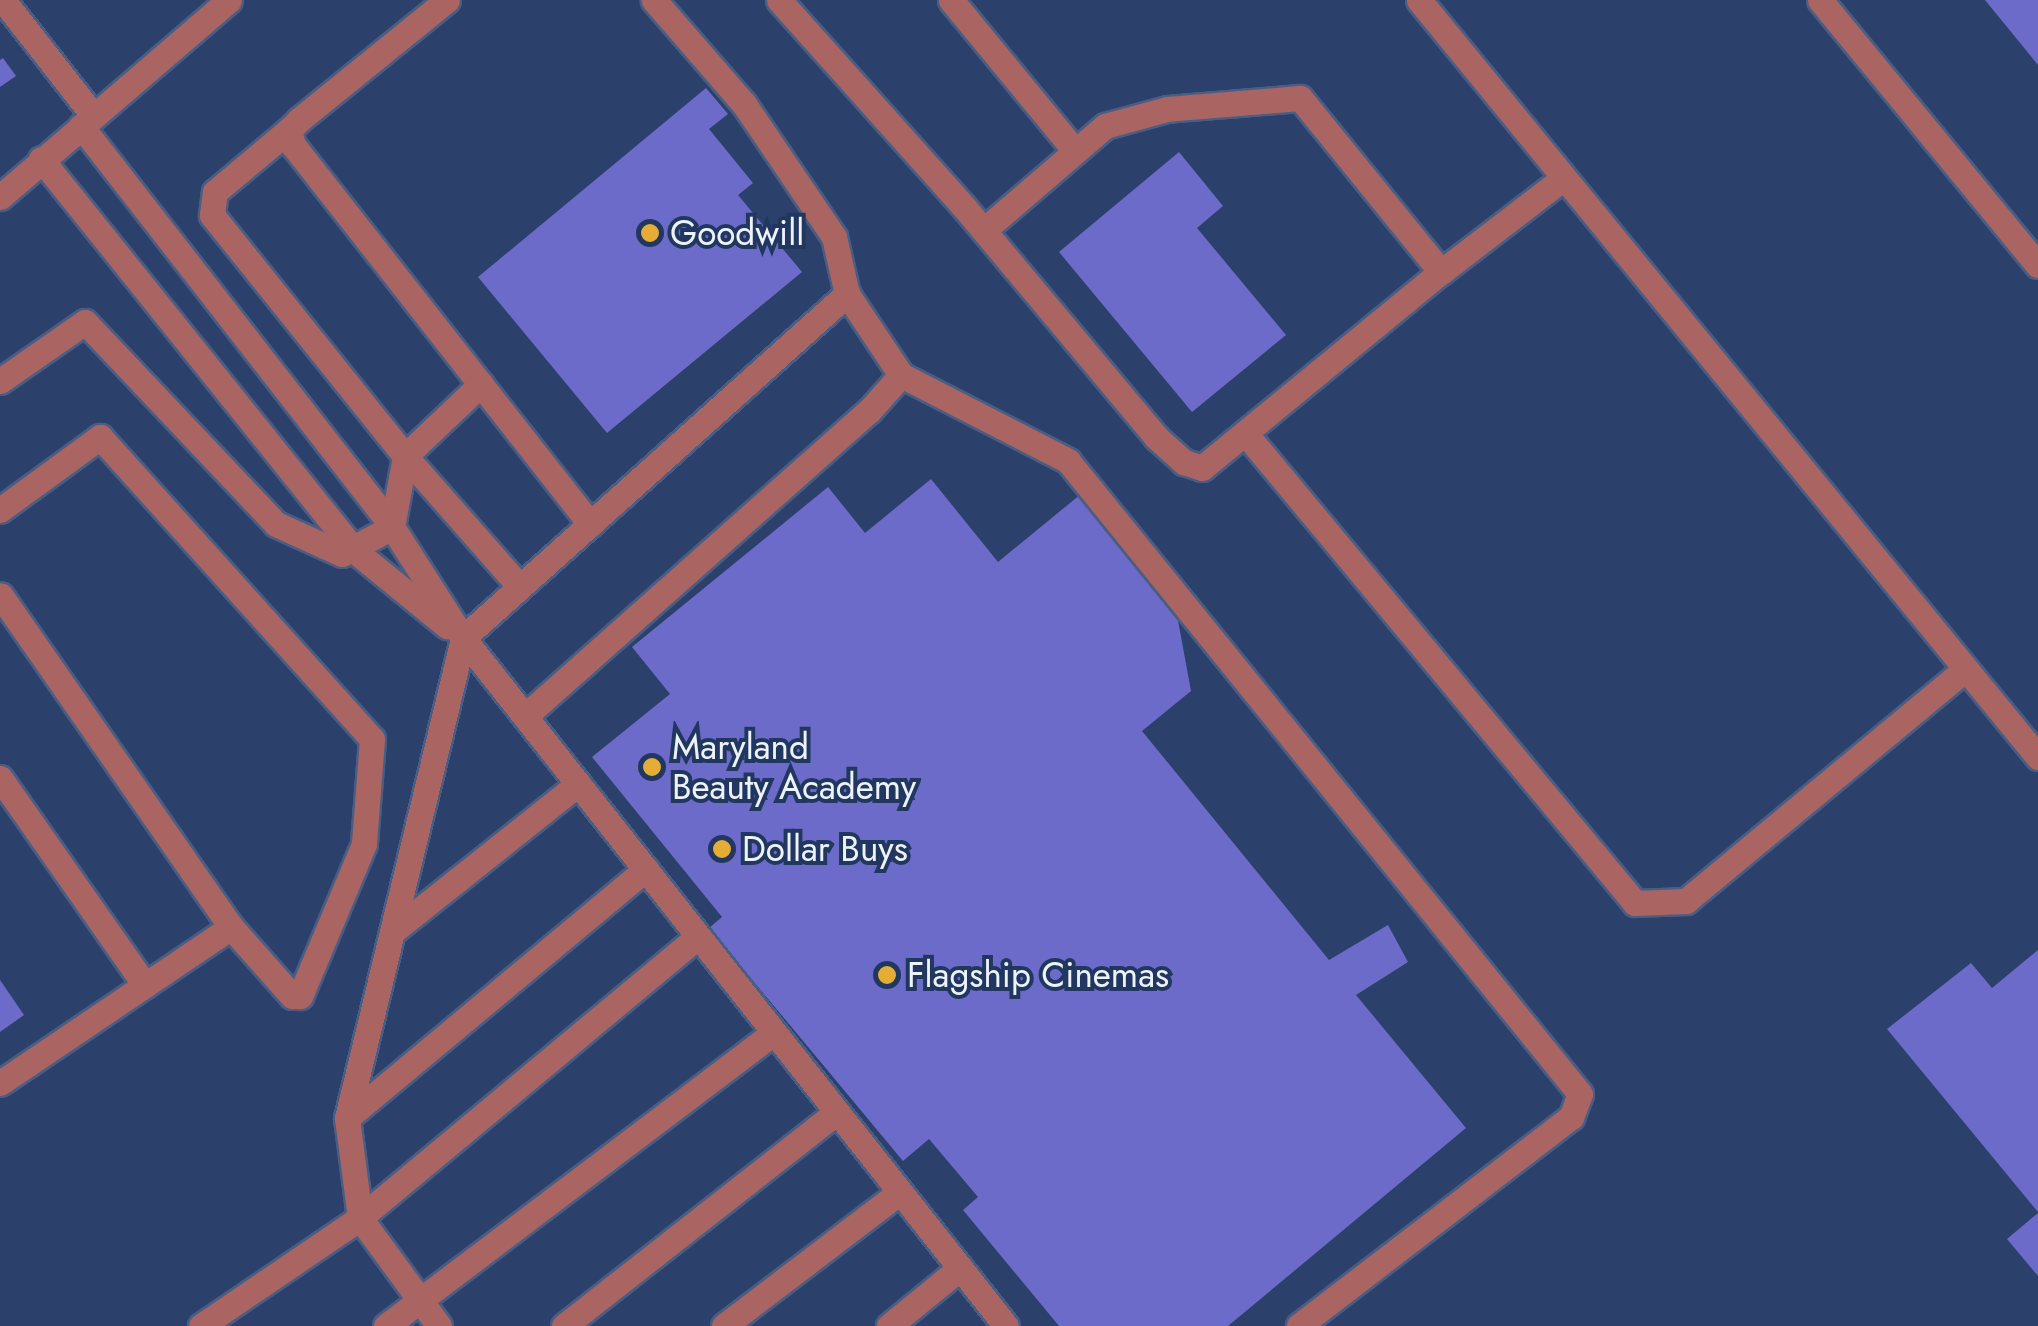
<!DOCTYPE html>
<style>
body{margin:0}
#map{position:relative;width:2038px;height:1326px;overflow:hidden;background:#2b416b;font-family:Jost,sans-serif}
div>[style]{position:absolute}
.building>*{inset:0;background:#6c6bc9}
.roads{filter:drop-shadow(2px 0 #4a5d83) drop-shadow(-2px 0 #4a5d83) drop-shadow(0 2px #4a5d83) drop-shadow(0 -2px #4a5d83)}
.minor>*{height:25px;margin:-12.5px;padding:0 12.5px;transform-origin:12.5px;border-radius:12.5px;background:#aa6462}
.dots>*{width:28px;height:28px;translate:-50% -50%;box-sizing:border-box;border:5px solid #21375f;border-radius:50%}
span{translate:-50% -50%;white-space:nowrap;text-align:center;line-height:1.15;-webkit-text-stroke:8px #21375f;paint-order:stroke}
.poi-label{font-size:35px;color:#edf3fe}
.left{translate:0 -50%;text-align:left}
</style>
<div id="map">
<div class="building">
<i style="clip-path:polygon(1985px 0,2038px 0,2038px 65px)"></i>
<i style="clip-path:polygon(3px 58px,16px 76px,0 87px,0 60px)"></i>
<i style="clip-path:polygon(706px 88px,728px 114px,709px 129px,753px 183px,738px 195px,802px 272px,607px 433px,478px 277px)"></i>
<i style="clip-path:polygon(1179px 152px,1223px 206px,1197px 228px,1286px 335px,1192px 412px,1059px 252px)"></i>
<i style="clip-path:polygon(931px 479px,998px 562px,1081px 494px,1152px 588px,1158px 584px,1175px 604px,1191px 691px,1142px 731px,1329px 960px,1388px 925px,1408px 962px,1356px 995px,1466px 1128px,1228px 1326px,1059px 1326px,963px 1210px,978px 1197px,929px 1139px,903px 1161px,709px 928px,722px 917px,592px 757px,670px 694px,632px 647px,828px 487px,865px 533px)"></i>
<i style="clip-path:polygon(2038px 950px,2038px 1212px,1887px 1029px,1971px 963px,1992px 988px)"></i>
<i style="clip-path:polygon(0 980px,24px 1015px,0 1032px)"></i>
<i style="clip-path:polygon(2038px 1213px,2038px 1276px,2007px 1239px)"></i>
</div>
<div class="roads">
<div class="minor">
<i style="left:3px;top:0;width:146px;rotate:52deg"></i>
<i style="left:447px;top:0;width:191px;rotate:141deg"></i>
<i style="left:299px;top:120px;width:14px;rotate:135deg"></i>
<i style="left:289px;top:130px;width:16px;rotate:75deg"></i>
<i style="left:293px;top:145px;width:482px;rotate:51.9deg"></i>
<i style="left:779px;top:0;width:278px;rotate:48.2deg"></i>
<i style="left:964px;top:207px;width:300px;rotate:50.1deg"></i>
<i style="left:1156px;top:437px;width:38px;rotate:42deg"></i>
<i style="left:1184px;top:462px;width:19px;rotate:18deg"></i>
<i style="left:1202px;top:468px;width:309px;rotate:-39.4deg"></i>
<i style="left:1441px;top:272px;width:224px;rotate:-129deg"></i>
<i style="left:1300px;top:98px;width:133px;rotate:175.3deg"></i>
<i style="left:1167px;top:109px;width:64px;rotate:164.7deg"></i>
<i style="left:1105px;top:126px;width:160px;rotate:139.3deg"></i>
<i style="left:951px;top:0;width:195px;rotate:50.6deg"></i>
<i style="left:1419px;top:0;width:978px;rotate:50.73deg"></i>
<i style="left:1820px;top:0;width:343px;rotate:50.6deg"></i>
<i style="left:81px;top:126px;width:502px;rotate:52.13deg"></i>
<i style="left:389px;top:522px;width:138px;rotate:57.5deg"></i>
<i style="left:463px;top:638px;width:876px;rotate:51.72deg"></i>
<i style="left:41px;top:159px;width:502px;rotate:51.3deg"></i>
<i style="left:355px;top:551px;width:119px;rotate:39.2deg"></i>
<i style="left:0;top:197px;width:302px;rotate:-40.7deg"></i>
<i style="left:1441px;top:272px;width:153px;rotate:-37.5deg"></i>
<i style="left:901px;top:375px;width:188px;rotate:27.2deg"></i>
<i style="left:1068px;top:461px;width:814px;rotate:51.03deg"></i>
<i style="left:1580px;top:1094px;width:25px;rotate:111deg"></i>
<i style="left:1571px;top:1117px;width:343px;rotate:142.5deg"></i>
<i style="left:0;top:381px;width:103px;rotate:-34.8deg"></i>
<i style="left:85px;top:322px;width:278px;rotate:46.6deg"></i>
<i style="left:276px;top:524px;width:72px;rotate:24.4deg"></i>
<i style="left:342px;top:554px;width:57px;rotate:-28.4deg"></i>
<i style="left:392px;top:527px;width:72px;rotate:-79.6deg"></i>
<i style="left:405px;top:456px;width:309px;rotate:-128.7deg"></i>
<i style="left:212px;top:215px;width:23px;rotate:-83deg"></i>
<i style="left:215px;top:192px;width:97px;rotate:-40deg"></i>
<i style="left:481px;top:384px;width:105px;rotate:136.5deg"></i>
<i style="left:405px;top:456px;width:174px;rotate:48.7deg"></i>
<i style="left:1245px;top:433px;width:611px;rotate:50.31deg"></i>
<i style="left:1635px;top:903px;width:51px;rotate:-2.2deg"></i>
<i style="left:1686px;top:901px;width:363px;rotate:-39.7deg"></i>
<i style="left:0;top:510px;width:124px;rotate:-36.1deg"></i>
<i style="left:100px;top:437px;width:406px;rotate:48deg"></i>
<i style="left:372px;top:739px;width:105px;rotate:94.4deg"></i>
<i style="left:364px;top:844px;width:165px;rotate:112.8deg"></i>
<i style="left:300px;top:996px;width:8px;rotate:180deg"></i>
<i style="left:292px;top:996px;width:92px;rotate:-131.5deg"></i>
<i style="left:231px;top:927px;width:404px;rotate:-124.8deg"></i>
<i style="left:525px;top:716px;width:460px;rotate:-41.6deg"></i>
<i style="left:869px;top:411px;width:48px;rotate:-48.4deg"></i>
<i style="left:901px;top:375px;width:97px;rotate:-123.7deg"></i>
<i style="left:847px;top:294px;width:58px;rotate:-102.8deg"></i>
<i style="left:834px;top:237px;width:161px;rotate:-124.1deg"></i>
<i style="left:744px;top:104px;width:138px;rotate:-130.9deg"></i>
<i style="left:0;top:778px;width:253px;rotate:55deg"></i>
<i style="left:392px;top:932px;width:238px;rotate:-38.5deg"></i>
<i style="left:0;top:1083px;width:279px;rotate:-34deg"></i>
<i style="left:347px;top:1118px;width:389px;rotate:-39.8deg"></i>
<i style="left:201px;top:1326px;width:192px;rotate:-34.2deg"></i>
<i style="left:360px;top:1218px;width:440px;rotate:-39.8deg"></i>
<i style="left:386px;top:1326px;width:486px;rotate:-37.1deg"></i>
<i style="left:439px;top:1326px;width:134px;rotate:-126.2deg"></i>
<i style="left:360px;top:1218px;width:101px;rotate:-97.4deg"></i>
<i style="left:347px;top:1118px;width:494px;rotate:-76.4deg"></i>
<i style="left:463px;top:638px;width:516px;rotate:-41.86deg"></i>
<i style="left:564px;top:1326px;width:347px;rotate:-38.1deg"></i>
<i style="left:724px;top:1326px;width:221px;rotate:-37.3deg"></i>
<i style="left:889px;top:1326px;width:92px;rotate:-39.2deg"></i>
</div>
</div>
<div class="dots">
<i style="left:650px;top:233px;background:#e5ad36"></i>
<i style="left:652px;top:767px;background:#e5ad36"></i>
<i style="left:722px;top:849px;background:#e5ad36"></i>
<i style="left:887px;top:975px;background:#e5ad36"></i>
</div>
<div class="poi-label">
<span class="left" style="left:670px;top:233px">Goodwill</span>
<span class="left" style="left:672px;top:767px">Maryland<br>Beauty Academy</span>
<span class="left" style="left:742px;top:849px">Dollar Buys</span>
<span class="left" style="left:907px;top:975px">Flagship Cinemas</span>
</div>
</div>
